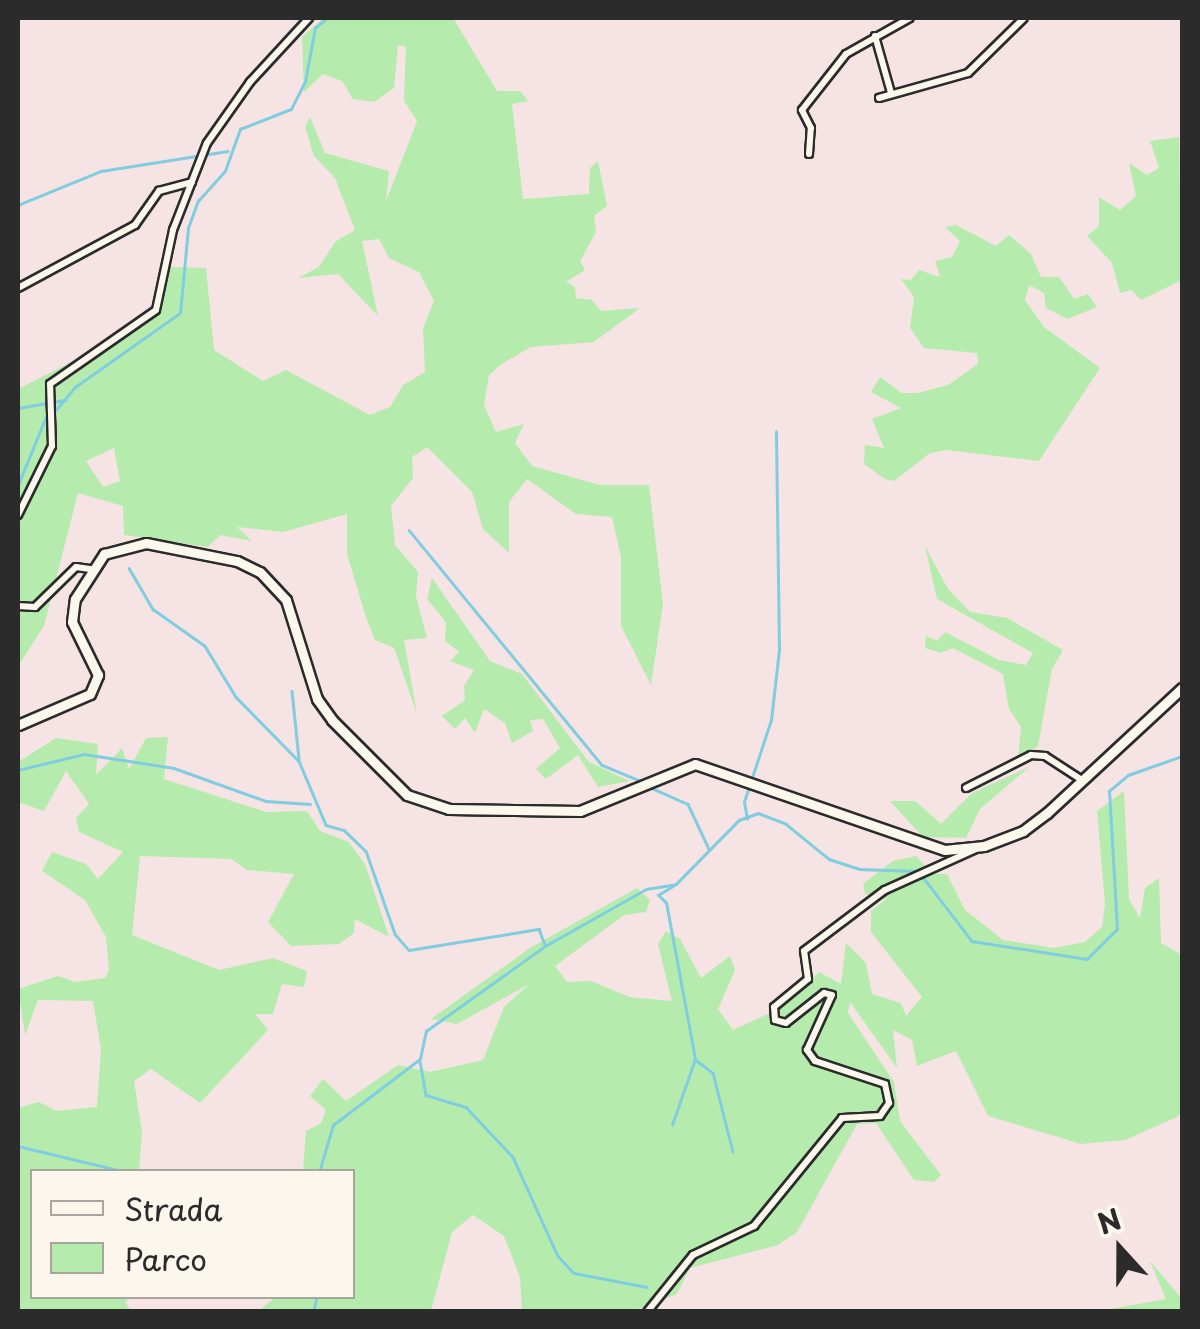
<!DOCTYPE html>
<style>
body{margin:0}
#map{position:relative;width:1200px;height:1329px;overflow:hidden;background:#f6e3e3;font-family:"Playpen Sans",sans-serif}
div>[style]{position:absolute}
.green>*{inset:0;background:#b5ecae}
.stream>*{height:2.5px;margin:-1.25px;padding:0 1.25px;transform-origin:1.25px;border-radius:1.25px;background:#81cde0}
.roads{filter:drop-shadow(2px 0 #2b2b2b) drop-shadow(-2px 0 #2b2b2b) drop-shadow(0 2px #2b2b2b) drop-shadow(0 -2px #2b2b2b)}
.street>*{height:6px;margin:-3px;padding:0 3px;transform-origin:3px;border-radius:3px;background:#fbf7ec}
.primary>*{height:9px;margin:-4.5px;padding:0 4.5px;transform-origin:4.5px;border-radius:4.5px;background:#fbf7ec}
span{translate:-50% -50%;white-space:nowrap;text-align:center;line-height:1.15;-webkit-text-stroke:9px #fbf7ec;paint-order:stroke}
.frame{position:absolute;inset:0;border:20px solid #2b2b2b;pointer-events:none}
.legend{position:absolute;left:30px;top:1169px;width:325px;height:130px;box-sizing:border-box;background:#fbf7ec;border:2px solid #a8a59f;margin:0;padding:12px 18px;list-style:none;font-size:30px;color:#2b2b2b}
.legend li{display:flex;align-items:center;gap:20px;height:50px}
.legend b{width:50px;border:2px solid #a8a59f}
.north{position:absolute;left:1070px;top:1199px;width:100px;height:100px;-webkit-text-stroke:8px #fbf7ec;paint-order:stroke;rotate:339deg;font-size:28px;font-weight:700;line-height:40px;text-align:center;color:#2b2b2b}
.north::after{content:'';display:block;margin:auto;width:35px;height:45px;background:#2b2b2b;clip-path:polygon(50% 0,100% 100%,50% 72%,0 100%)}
</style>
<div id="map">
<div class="green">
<i style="clip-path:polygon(evenodd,323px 18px,453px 18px,497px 91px,520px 91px,528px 101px,512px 104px,523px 199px,589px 194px,590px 168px,598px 161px,607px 206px,594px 216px,596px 232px,580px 261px,585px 270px,566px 282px,575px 287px,576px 298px,592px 300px,601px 311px,640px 308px,594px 342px,531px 347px,503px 363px,489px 375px,484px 405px,496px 432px,524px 424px,515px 443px,532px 466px,600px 485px,649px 485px,663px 604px,651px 685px,621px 626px,621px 557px,612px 517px,576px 514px,527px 479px,509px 502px,509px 553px,483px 529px,472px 492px,427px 447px,412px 457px,413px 478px,391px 506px,395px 545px,418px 572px,416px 596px,427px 638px,404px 640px,417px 714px,394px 648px,375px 640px,365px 614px,347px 554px,347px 514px,283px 532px,237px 527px,252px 541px,220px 535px,208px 547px,124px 535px,123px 506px,78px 493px,44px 626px,18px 666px,18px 389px,147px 324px,168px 267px,206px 268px,214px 350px,263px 381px,286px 370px,370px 415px,390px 407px,403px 385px,425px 372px,423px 328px,434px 301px,419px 272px,389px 258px,379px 239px,362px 241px,378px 316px,338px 274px,298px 278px,319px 267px,335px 242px,355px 230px,335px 178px,314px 156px,305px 127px,310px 117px,325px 153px,389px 171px,386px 201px,417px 121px,404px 101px,406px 47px,398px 45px,394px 88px,374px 102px,353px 99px,342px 81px,323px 74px,304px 92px,302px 37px,323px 18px,114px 448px,120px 481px,103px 487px,86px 461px,114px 448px)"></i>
<i style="clip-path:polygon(1179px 137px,1182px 280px,1141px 300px,1131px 290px,1120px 293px,1112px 263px,1087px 236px,1099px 226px,1099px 197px,1120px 210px,1136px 196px,1129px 163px,1147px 175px,1159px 168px,1150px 141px)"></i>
<i style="clip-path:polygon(956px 225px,996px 246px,1009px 235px,1031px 254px,1041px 277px,1059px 277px,1074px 299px,1088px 294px,1097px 307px,1067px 319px,1046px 308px,1044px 293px,1029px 285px,1025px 300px,1044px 327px,1100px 368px,1039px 461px,946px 450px,930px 453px,894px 481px,885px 479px,864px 464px,865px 445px,884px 448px,872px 419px,901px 408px,871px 392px,880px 377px,902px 393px,918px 393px,948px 385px,978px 364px,977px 353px,924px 348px,910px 328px,914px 297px,901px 279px,911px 280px,919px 270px,940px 277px,935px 261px,952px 257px,960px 241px,945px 227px)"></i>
<i style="clip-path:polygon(925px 546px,948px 589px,970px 612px,1007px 618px,1063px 650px,1052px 669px,1038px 746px,1018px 759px,1021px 727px,1009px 709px,1003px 674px,953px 648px,941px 653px,925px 648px,926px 636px,937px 641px,945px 632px,999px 660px,1026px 665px,1033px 653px,937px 599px)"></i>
<i style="clip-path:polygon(432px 578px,490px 661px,522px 674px,589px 762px,629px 781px,598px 787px,578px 755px,546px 779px,536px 769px,560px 748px,543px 719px,530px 720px,533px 731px,512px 743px,505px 723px,484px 709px,475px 733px,465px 718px,455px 729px,442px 716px,465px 700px,464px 686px,474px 670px,450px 661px,459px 652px,445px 641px,446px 622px,427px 599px)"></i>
<i style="clip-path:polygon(168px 737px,164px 779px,266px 812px,307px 811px,320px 831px,349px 842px,365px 864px,389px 937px,355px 919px,354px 933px,339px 944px,291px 946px,268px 922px,294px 874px,247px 870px,231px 859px,140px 856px,132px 935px,219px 970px,273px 958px,307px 971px,304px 987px,282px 984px,273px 1014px,255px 1014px,268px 1030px,200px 1103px,151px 1069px,134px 1081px,142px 1132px,139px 1171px,32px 1172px,32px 1296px,130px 1297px,125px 1302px,131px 1311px,18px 1311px,18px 1108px,39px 1102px,56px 1111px,97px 1107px,101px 1049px,93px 1001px,38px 1000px,25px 1035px,18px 989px,58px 976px,75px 982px,105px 978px,109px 970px,106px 937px,85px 900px,42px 871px,52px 852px,86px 864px,98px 879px,123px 852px,79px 832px,76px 818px,89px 804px,66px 771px,44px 811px,18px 802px,18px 762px,56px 738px,98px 744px,96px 775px,122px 748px,129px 769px,146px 738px)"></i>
<i style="clip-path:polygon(1029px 767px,980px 809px,966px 838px,923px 837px,890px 801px,915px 801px,941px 824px,972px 793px)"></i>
<i style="clip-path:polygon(1124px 791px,1129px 899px,1140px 918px,1145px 888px,1159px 878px,1161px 943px,1182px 955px,1182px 1112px,1177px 1117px,1125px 1140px,1081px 1144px,988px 1116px,956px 1051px,917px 1066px,912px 1040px,893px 1030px,897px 1068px,850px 1002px,848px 1013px,894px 1082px,900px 1121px,941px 1175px,934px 1182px,914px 1180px,876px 1123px,857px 1124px,797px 1232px,778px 1245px,690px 1268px,677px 1294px,633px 1311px,522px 1311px,520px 1277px,504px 1236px,473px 1215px,452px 1232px,431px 1311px,257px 1312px,276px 1297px,352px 1296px,352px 1172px,303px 1171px,306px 1131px,321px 1123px,326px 1110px,310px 1096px,323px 1079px,346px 1101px,398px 1065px,430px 1072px,483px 1060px,504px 1007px,529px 984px,457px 1024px,431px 1019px,530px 948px,637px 888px,650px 900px,646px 912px,624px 915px,555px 966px,567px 982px,591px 981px,629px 997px,672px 1001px,658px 944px,666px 931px,680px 939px,701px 978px,730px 956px,735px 970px,718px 1009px,733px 1030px,779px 1009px,819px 972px,841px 984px,846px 943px,866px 963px,872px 994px,901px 1003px,906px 1016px,922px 997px,871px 932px,871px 911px,886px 899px,865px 894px,863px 884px,893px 861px,916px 856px,932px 874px,947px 874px,965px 910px,1003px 940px,1054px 948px,1085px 942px,1102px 927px,1105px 904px,1097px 811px)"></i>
<i style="clip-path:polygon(1150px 1261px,1182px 1299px,1182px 1311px,1099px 1311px,1166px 1299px)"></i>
</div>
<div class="stream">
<i style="left:18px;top:205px;width:90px;rotate:-22.3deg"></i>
<i style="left:101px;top:171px;width:128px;rotate:-9deg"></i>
<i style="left:18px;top:408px;width:48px;rotate:-9.7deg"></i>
<i style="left:55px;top:411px;width:31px;rotate:-50deg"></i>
<i style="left:75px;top:387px;width:128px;rotate:-35.2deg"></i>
<i style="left:180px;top:313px;width:85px;rotate:-84.6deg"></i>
<i style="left:188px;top:228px;width:29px;rotate:-70deg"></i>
<i style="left:198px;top:201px;width:40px;rotate:-48deg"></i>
<i style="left:225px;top:171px;width:45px;rotate:-70.3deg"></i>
<i style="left:240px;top:129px;width:55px;rotate:-21.4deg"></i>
<i style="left:291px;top:109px;width:30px;rotate:-63deg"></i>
<i style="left:305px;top:82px;width:55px;rotate:-79.5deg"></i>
<i style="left:315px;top:28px;width:16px;rotate:-40deg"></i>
<i style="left:18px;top:485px;width:77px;rotate:-67.8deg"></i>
<i style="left:409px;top:530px;width:304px;rotate:50.6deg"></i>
<i style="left:602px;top:765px;width:42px;rotate:22.3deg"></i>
<i style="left:129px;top:568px;width:48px;rotate:59.7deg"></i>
<i style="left:153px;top:609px;width:64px;rotate:35.4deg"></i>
<i style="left:205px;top:646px;width:60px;rotate:58.7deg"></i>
<i style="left:236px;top:697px;width:90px;rotate:45.5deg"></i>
<i style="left:299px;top:761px;width:69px;rotate:67.1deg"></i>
<i style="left:326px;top:825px;width:19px;rotate:16deg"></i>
<i style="left:344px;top:830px;width:30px;rotate:44deg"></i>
<i style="left:366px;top:851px;width:88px;rotate:70.7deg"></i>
<i style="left:395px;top:934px;width:21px;rotate:49deg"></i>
<i style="left:409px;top:950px;width:132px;rotate:-9.2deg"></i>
<i style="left:539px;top:929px;width:17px;rotate:69deg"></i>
<i style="left:292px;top:691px;width:68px;rotate:84.1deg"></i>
<i style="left:18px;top:770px;width:68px;rotate:-13.6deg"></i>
<i style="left:84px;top:754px;width:91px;rotate:8.8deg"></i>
<i style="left:174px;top:768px;width:98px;rotate:19.7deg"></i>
<i style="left:266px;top:801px;width:44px;rotate:3.9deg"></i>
<i style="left:647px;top:786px;width:45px;rotate:23.7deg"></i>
<i style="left:688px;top:804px;width:50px;rotate:65deg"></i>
<i style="left:747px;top:819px;width:17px;rotate:-100deg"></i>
<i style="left:744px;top:802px;width:86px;rotate:-71.8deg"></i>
<i style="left:771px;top:720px;width:70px;rotate:-83.5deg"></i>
<i style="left:779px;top:650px;width:218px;rotate:-90.8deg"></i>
<i style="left:923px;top:877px;width:81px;rotate:52.6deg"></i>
<i style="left:972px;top:941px;width:116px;rotate:8.9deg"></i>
<i style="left:1087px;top:959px;width:42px;rotate:-45deg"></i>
<i style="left:1117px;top:929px;width:138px;rotate:-93.3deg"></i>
<i style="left:1109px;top:791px;width:25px;rotate:-40deg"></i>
<i style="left:1128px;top:775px;width:57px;rotate:-19.4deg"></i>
<i style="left:696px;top:1060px;width:21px;rotate:37deg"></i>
<i style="left:713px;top:1073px;width:81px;rotate:75.8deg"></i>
<i style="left:420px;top:1061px;width:35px;rotate:80deg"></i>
<i style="left:426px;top:1095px;width:42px;rotate:16.7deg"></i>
<i style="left:466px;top:1107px;width:69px;rotate:46.8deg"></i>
<i style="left:513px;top:1157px;width:109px;rotate:65.6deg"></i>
<i style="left:558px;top:1256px;width:23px;rotate:47deg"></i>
<i style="left:574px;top:1273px;width:74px;rotate:10.9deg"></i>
<i style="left:672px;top:1125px;width:70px;rotate:-70.8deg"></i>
<i style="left:695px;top:1059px;width:159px;rotate:-100.5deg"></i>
<i style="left:666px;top:903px;width:11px;rotate:-135deg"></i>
<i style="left:658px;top:895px;width:17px;rotate:-31deg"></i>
<i style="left:18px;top:1146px;width:111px;rotate:13.5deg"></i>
<i style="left:319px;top:1172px;width:49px;rotate:-73.4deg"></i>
<i style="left:333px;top:1125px;width:109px;rotate:-37.2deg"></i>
<i style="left:420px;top:1059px;width:29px;rotate:-78deg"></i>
<i style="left:426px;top:1031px;width:146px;rotate:-35.5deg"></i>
<i style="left:545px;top:946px;width:116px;rotate:-29.4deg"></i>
<i style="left:646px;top:889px;width:30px;rotate:-9deg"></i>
<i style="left:676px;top:884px;width:90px;rotate:-45.5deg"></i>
<i style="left:739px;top:820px;width:20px;rotate:-20deg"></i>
<i style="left:758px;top:813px;width:30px;rotate:21deg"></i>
<i style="left:786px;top:824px;width:55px;rotate:39.1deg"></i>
<i style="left:829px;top:859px;width:32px;rotate:18deg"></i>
<i style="left:859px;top:869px;width:59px;rotate:1.9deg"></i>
<i style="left:313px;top:1312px;width:16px;rotate:-76deg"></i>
</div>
<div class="roads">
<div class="street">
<i style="left:875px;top:36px;width:59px;rotate:74.3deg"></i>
<i style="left:879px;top:98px;width:92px;rotate:-15.7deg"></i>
<i style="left:968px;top:73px;width:78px;rotate:-44.5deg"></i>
<i style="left:809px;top:154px;width:26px;rotate:-86deg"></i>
<i style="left:811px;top:128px;width:20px;rotate:-117deg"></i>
<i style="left:802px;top:110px;width:71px;rotate:-51.8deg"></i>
<i style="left:846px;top:54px;width:73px;rotate:-29.4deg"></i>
<i style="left:18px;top:288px;width:133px;rotate:-28.3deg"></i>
<i style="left:135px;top:225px;width:42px;rotate:-54.8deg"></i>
<i style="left:159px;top:191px;width:34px;rotate:-15deg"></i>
<i style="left:18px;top:515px;width:77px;rotate:-63.8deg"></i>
<i style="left:52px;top:446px;width:62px;rotate:-91.8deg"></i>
<i style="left:50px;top:384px;width:129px;rotate:-34.9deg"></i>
<i style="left:156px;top:310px;width:82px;rotate:-78deg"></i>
<i style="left:173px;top:230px;width:93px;rotate:-68.7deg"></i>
<i style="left:207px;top:143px;width:75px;rotate:-54.8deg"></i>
<i style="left:250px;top:82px;width:87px;rotate:-47.3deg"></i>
<i style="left:18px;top:606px;width:17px;rotate:3deg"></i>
<i style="left:35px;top:607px;width:57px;rotate:-44.3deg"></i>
<i style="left:76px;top:567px;width:14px;rotate:8deg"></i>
<i style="left:966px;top:788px;width:73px;rotate:-26.9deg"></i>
<i style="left:1031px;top:755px;width:14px;rotate:4deg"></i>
<i style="left:1045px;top:756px;width:44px;rotate:33deg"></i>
<i style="left:647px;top:1312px;width:73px;rotate:-51.1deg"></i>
<i style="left:693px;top:1255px;width:68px;rotate:-25.4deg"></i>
<i style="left:754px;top:1226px;width:139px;rotate:-50.8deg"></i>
<i style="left:842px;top:1118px;width:38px;rotate:-3deg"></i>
<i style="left:880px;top:1116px;width:16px;rotate:-55deg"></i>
<i style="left:889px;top:1103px;width:19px;rotate:-102deg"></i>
<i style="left:885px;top:1084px;width:74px;rotate:-161.8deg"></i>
<i style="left:815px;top:1061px;width:14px;rotate:-126deg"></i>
<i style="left:807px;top:1050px;width:60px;rotate:-65.6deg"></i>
<i style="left:832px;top:995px;width:8px;rotate:-166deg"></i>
<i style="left:824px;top:993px;width:48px;rotate:141.7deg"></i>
<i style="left:786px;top:1023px;width:11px;rotate:-165deg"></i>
<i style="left:775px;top:1020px;width:13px;rotate:-94deg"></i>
<i style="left:774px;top:1007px;width:44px;rotate:-39.5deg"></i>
<i style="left:808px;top:979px;width:28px;rotate:-98deg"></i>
<i style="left:804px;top:951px;width:101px;rotate:-37deg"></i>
<i style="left:885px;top:890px;width:98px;rotate:-24.2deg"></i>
</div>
<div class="primary">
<i style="left:18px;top:725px;width:78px;rotate:-23.3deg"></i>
<i style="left:90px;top:694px;width:21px;rotate:-67deg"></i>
<i style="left:98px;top:675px;width:59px;rotate:-116.1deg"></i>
<i style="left:72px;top:622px;width:23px;rotate:-83deg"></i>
<i style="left:75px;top:599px;width:54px;rotate:-57.2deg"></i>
<i style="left:104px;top:554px;width:43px;rotate:-14.7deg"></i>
<i style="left:146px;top:543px;width:93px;rotate:11.2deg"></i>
<i style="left:237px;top:561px;width:25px;rotate:26deg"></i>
<i style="left:260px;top:572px;width:38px;rotate:47deg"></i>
<i style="left:286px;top:600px;width:104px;rotate:72.6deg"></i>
<i style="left:317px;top:699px;width:26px;rotate:54deg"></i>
<i style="left:332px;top:720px;width:106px;rotate:45deg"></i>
<i style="left:407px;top:795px;width:44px;rotate:18.4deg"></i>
<i style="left:449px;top:809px;width:131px;rotate:0.9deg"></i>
<i style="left:580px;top:811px;width:124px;rotate:-22.2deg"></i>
<i style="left:695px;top:764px;width:264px;rotate:19deg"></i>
<i style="left:945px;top:850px;width:39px;rotate:-6deg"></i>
<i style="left:984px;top:846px;width:42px;rotate:-21deg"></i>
<i style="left:1023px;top:831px;width:30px;rotate:-37deg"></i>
<i style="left:1047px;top:813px;width:184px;rotate:-42.8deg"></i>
</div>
</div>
<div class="frame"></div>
<ul class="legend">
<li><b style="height:12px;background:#fbf7ec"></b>Strada</li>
<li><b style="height:28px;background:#b5ecae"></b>Parco</li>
</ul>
<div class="north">N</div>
</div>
